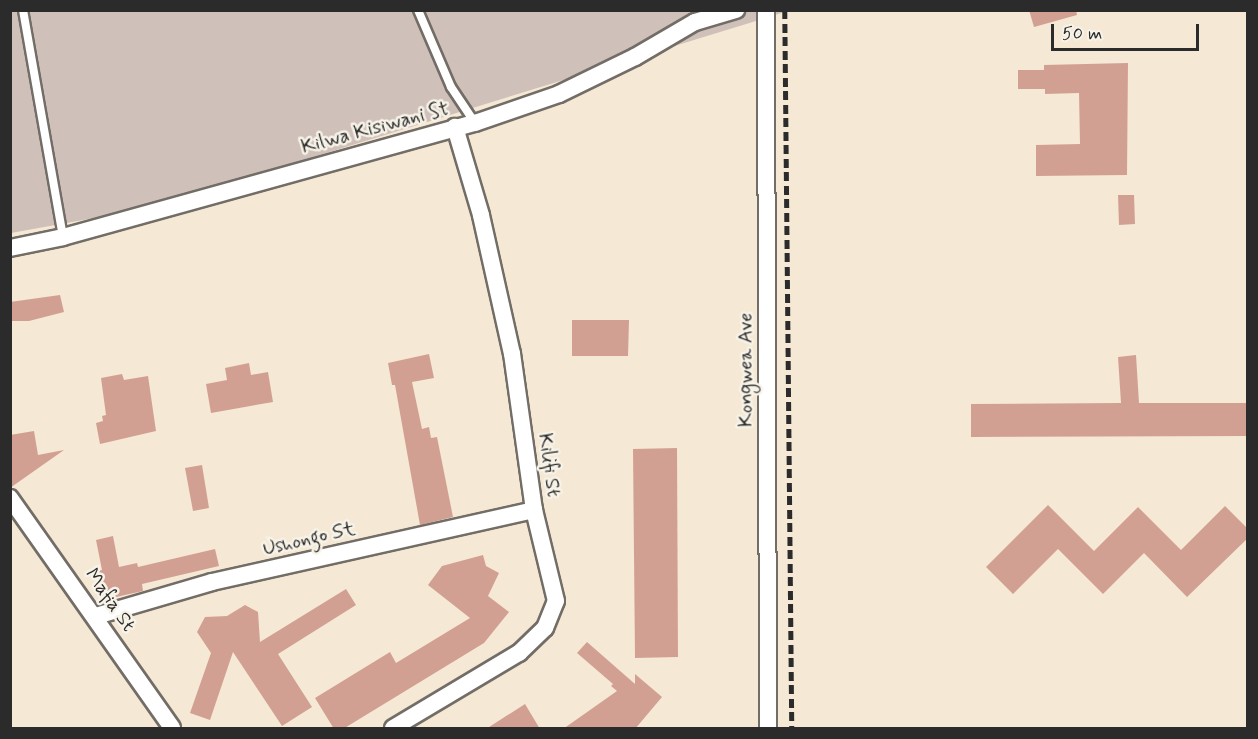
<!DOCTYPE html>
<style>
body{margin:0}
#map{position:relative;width:1258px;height:739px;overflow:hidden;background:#f5e8d4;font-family:Mynerve,sans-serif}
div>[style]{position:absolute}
.industrial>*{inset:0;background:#cfc0ba}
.building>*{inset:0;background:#d2a093}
.roads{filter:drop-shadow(2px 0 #726d66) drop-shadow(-2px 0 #726d66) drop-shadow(0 2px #726d66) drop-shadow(0 -2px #726d66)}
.service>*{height:8px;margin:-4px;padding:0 4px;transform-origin:4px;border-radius:4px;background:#fff}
.minor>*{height:16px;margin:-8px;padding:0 8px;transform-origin:8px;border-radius:8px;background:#fff}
.rail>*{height:4.5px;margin-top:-2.25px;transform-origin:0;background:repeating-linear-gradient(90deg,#2b2b2b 0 9px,transparent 0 13.5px)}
span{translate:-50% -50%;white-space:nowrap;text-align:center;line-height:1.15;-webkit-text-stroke:5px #f7f3e8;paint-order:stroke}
.street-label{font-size:20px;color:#2b2b2b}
.frame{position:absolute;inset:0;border:12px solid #2b2b2b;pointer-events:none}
.scale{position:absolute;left:1051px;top:24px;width:148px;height:27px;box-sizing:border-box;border:3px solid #2b2b2b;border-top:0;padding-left:8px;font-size:18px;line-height:21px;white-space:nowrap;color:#2b2b2b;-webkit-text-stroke:4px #f7f3e8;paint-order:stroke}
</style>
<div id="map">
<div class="industrial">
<i style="clip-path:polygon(11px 11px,788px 11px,144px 209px,11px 233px)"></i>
</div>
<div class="building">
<i style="clip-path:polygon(1029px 10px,1076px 10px,1077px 15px,1034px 27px)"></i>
<i style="clip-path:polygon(1128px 63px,1127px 175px,1036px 176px,1036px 145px,1080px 144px,1079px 93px,1045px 94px,1045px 89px,1018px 89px,1018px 70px,1044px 70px,1044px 65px)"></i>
<i style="clip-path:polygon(1118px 195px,1134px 195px,1135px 224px,1119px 225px)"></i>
<i style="clip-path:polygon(60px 295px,64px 312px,29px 321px,10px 321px,10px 302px)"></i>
<i style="clip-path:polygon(572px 320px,629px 320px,628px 356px,572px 356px)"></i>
<i style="clip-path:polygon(429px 354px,434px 378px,412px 382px,422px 429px,429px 427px,431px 438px,437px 437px,453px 517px,420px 525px,395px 385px,392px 385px,388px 363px)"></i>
<i style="clip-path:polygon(1136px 355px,1139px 403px,1248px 403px,1248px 436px,971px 437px,971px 404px,1121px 403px,1118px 357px)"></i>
<i style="clip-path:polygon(249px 363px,251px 375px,268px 372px,273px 402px,211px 413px,206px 384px,227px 380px,225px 368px)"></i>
<i style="clip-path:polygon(122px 374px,124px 380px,148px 376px,156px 431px,100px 444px,96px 423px,103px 421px,102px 416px,106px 415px,101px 378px)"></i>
<i style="clip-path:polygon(34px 431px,38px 455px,64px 450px,10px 488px,10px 435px)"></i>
<i style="clip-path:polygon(677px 448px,678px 657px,635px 658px,633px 449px)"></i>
<i style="clip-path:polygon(202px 465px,209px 508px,193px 511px,185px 468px)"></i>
<i style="clip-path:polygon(1048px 505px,1094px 551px,1138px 507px,1181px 550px,1225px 506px,1248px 529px,1248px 538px,1187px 597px,1144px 553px,1103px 594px,1058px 549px,1013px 594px,986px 567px)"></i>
<i style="clip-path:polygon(113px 536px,119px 567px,137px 563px,138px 567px,215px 549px,219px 566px,142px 584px,143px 591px,103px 600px,98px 571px,102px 570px,96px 540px)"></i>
<i style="clip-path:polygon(483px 555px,486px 566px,499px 573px,488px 596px,509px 612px,484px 643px,343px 729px,334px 729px,315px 698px,390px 652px,396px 663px,470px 618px,428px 585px,442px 566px)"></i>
<i style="clip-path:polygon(346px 589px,356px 605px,278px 654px,312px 707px,282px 726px,233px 652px,210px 720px,190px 713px,211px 653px,197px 632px,205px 617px,227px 616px,245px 605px,258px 612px,260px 642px)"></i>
<i style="clip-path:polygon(587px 642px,635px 684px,635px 674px,662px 697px,635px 729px,563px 729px,617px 691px,611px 686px,613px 684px,577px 653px)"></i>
<i style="clip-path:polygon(525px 704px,540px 729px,486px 729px)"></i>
</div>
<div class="roads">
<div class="service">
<i style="left:23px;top:10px;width:230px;rotate:80deg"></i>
<i style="left:418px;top:10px;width:84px;rotate:66.8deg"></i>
<i style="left:451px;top:87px;width:43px;rotate:56.3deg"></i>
</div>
<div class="minor">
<i style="left:766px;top:10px;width:718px;rotate:89.84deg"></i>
<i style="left:10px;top:248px;width:54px;rotate:-11.7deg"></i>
<i style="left:63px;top:237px;width:427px;rotate:-15.5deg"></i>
<i style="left:475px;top:123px;width:89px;rotate:-19deg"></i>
<i style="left:559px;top:94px;width:85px;rotate:-26deg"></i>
<i style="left:635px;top:57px;width:69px;rotate:-30.3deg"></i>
<i style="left:695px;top:22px;width:43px;rotate:-16.3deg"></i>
<i style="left:10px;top:498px;width:281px;rotate:54.8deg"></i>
<i style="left:96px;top:616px;width:121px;rotate:-16.3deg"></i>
<i style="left:212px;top:582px;width:330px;rotate:-12.6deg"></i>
<i style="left:393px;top:728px;width:147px;rotate:-30.8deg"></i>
<i style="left:519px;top:653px;width:36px;rotate:-44deg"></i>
<i style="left:545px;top:628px;width:29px;rotate:-68deg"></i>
<i style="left:556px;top:601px;width:94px;rotate:-103.6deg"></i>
<i style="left:534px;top:510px;width:158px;rotate:-98deg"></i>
<i style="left:512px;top:354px;width:142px;rotate:-102.6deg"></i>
<i style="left:481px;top:215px;width:92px;rotate:-106.5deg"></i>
</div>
</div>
<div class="rail">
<i style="left:785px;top:10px;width:718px;rotate:89.44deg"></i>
</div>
<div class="street-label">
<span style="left:375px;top:128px;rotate:-15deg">Kilwa Kisiwani St</span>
<span style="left:746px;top:370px;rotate:-90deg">Kongwea Ave</span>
<span style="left:549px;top:465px;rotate:82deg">Kilifi St</span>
<span style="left:309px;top:539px;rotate:-13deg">Ushongo St</span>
<span style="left:110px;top:600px;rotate:55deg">Mafia St</span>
</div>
<div class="frame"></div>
<div class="scale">50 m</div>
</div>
